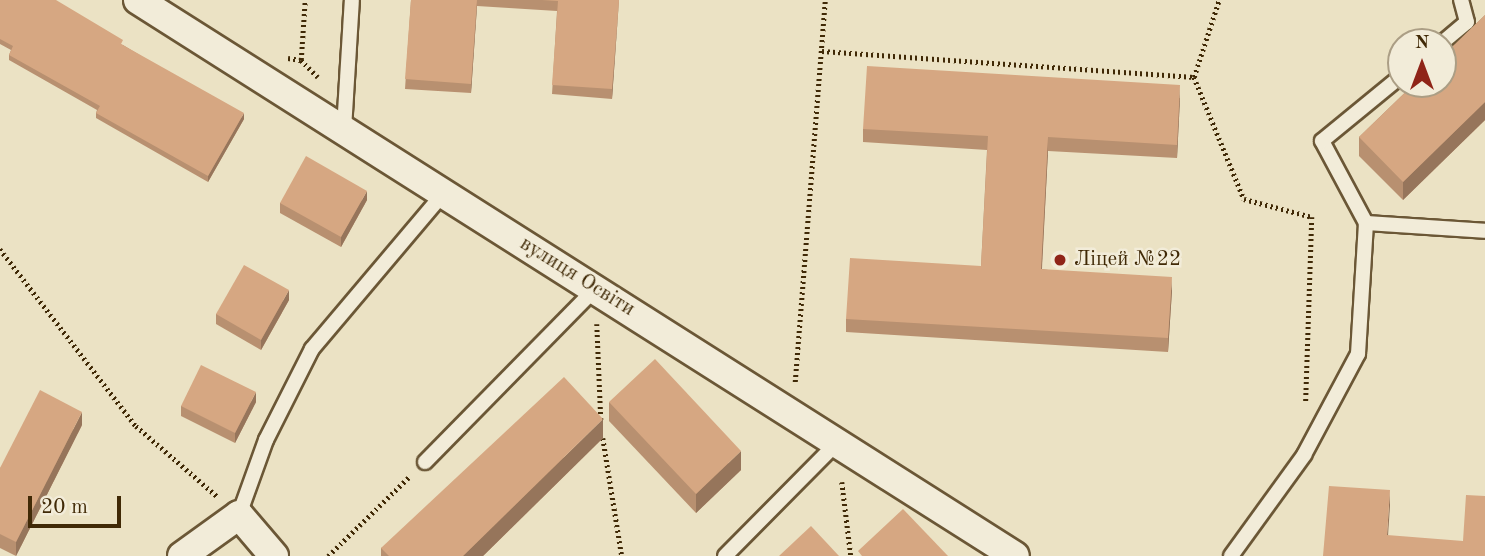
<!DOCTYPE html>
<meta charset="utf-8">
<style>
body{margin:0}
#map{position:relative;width:1485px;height:556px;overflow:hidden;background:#ebe2c4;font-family:"Old Standard TT",serif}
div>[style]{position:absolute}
.path>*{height:4.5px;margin-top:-2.25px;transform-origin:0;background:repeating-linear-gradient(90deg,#402906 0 2px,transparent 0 5.5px)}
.roads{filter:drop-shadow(2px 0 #6b5736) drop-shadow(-2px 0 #6b5736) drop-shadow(0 2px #6b5736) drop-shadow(0 -2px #6b5736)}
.lane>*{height:14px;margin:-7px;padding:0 7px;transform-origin:7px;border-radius:7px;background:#f2ecd9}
.street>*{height:28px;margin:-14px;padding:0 14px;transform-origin:14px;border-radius:14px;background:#f2ecd9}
.wall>*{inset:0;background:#b89070}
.shaded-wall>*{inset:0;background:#96755b}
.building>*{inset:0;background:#d6a782}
.dots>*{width:19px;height:19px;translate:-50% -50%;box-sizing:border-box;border:4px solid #f2ecd9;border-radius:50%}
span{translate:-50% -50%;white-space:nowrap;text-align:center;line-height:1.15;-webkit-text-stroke:5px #f2ecd9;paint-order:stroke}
.poi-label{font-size:21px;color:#402906}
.left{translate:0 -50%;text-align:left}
.street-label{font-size:21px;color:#402906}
.north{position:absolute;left:1387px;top:28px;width:70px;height:70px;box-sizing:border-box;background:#f2ecd9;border:2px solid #ab9e85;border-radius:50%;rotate:0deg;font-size:19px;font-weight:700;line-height:28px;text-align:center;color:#402906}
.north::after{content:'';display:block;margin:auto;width:24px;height:32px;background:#8f2418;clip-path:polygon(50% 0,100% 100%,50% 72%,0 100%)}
.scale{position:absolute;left:28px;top:496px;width:93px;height:32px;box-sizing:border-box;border:4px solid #402906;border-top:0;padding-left:9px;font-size:21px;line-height:24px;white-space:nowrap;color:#402906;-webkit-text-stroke:5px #f2ecd9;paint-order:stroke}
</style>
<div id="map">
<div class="path">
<i style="left:822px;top:51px;width:373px;rotate:4deg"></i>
<i style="left:1194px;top:77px;width:132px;rotate:67.7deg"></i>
<i style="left:1244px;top:199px;width:70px;rotate:14.8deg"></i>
<i style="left:1312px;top:217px;width:185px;rotate:91.9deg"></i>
<i style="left:288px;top:58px;width:13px;rotate:9deg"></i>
<i style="left:301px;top:60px;width:60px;rotate:-86.2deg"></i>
<i style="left:301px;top:60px;width:24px;rotate:45deg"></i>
<i style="left:1194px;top:77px;width:81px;rotate:-72deg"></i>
<i style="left:0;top:249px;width:223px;rotate:52.5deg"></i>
<i style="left:136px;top:426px;width:108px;rotate:40.9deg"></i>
<i style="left:597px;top:324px;width:97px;rotate:87.6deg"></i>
<i style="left:795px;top:382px;width:383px;rotate:-85.5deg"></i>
<i style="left:603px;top:438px;width:120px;rotate:80.9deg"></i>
<i style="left:842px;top:482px;width:75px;rotate:83.1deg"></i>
<i style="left:328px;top:556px;width:115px;rotate:-44.3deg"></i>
</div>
<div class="roads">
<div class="lane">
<i style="left:1443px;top:42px;width:31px;rotate:-40deg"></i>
<i style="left:1467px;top:22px;width:23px;rotate:-105deg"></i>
<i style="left:344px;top:129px;width:129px;rotate:-86.5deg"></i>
<i style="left:1366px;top:223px;width:119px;rotate:3.8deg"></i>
<i style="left:425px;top:462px;width:243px;rotate:-45.5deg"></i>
<i style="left:239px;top:515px;width:80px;rotate:-70.2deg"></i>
<i style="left:266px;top:440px;width:102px;rotate:-63.2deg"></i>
<i style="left:312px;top:349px;width:204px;rotate:-49.8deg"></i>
<i style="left:725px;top:556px;width:159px;rotate:-45.3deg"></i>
<i style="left:1231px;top:556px;width:125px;rotate:-54.1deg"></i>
<i style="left:1304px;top:455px;width:115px;rotate:-61.9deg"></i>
<i style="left:1358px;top:354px;width:131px;rotate:-86.5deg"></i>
<i style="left:1366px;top:223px;width:93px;rotate:-118.2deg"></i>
<i style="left:1322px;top:141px;width:102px;rotate:-39.4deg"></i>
</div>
<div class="street">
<i style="left:138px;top:0;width:1038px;rotate:32.37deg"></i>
<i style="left:182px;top:556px;width:70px;rotate:-35.7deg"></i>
<i style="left:239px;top:515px;width:54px;rotate:49.5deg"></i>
</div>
</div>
<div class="wall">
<i style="clip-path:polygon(0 0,123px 45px,244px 119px,208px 182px,96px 118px,96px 113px,97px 110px,9px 60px,9px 55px,11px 50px,0 44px)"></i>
<i style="clip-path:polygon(411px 0,619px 0,612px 99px,552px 94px,557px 11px,477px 6px,471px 93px,405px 89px)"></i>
<i style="clip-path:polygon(1485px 15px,1485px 120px,1403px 200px,1359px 156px,1359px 137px)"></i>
<i style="clip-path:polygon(1180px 98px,1177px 158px,1048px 151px,1042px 269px,1172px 290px,1168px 352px,846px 332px,846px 319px,981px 266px,987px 150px,863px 142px,863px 129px)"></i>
<i style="clip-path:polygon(367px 200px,341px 247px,280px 213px,280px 203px)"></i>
<i style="clip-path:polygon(289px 300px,261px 350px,216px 324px,216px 314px)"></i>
<i style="clip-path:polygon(256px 402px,235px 443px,181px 416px,181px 406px)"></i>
<i style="clip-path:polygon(609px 402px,741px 470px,696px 513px,609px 421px)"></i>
<i style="clip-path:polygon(82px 425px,16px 556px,0 548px,0 468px)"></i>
<i style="clip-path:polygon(603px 438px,483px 556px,381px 556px,381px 548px)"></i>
</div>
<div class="shaded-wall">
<i style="clip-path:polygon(477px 0,477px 6px,471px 93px,471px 84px)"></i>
<i style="clip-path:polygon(619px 0,612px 99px,612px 89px)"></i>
<i style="clip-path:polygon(1180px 85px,1180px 98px,1177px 158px,1177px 145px)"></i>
<i style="clip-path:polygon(1485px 102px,1485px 120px,1403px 200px,1403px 182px)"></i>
<i style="clip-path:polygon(244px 113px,244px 119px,208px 182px,208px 176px)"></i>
<i style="clip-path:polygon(1048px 137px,1048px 151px,1041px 282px,1041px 269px)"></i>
<i style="clip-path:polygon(367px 191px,367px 200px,341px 247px,341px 237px)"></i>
<i style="clip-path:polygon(1172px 277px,1172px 290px,1168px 352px,1168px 338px)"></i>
<i style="clip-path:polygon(289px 290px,289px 300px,261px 350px,261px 340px)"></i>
<i style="clip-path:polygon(256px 392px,256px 402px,235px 443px,235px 433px)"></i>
<i style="clip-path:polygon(82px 412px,82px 425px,16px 556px,16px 542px)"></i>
<i style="clip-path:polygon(603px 419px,603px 438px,483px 556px,463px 556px)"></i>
<i style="clip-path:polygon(741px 451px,741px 470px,696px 513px,696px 494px)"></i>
<i style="clip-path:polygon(1390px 490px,1390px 506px,1387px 551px,1387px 535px)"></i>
</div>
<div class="building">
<i style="clip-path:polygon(0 0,56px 0,123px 40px,121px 44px,244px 113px,208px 176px,96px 113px,100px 106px,9px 55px,13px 46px,0 39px)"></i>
<i style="clip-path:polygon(411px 0,477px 0,471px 84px,405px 79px)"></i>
<i style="clip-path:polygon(542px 0,619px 0,612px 89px,552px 85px,558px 1px)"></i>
<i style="clip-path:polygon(1485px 15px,1485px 102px,1403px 182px,1359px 137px,1414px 84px,1443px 84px,1443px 56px)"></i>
<i style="clip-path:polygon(867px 66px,1180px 85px,1177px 145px,1048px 137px,1041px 269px,1172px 277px,1168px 338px,846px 319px,850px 258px,981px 266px,988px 136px,863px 129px)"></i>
<i style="clip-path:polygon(306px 156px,367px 191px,341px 237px,280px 203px)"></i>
<i style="clip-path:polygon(244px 265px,289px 290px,261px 340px,216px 314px)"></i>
<i style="clip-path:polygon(655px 359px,741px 451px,696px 494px,609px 402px)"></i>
<i style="clip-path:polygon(201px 365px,256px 392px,235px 433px,181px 406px)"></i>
<i style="clip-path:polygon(564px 377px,603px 419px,463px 556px,389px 556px,381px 548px)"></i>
<i style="clip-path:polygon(40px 390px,82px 412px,16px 542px,0 534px,0 468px)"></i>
<i style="clip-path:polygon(1329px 486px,1390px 490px,1387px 535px,1463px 541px,1466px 495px,1485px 496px,1485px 556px,1323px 556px)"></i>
<i style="clip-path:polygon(903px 509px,948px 556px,862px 556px,858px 551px)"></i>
<i style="clip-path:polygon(811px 526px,839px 556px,779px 556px)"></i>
</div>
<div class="dots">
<i style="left:1060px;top:260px;background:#8f2418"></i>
</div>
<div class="poi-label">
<span class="left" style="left:1074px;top:260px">Ліцей №22</span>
</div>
<div class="street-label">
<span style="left:577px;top:277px;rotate:32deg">вулиця Освіти</span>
</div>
<div class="north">N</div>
<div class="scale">20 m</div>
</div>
